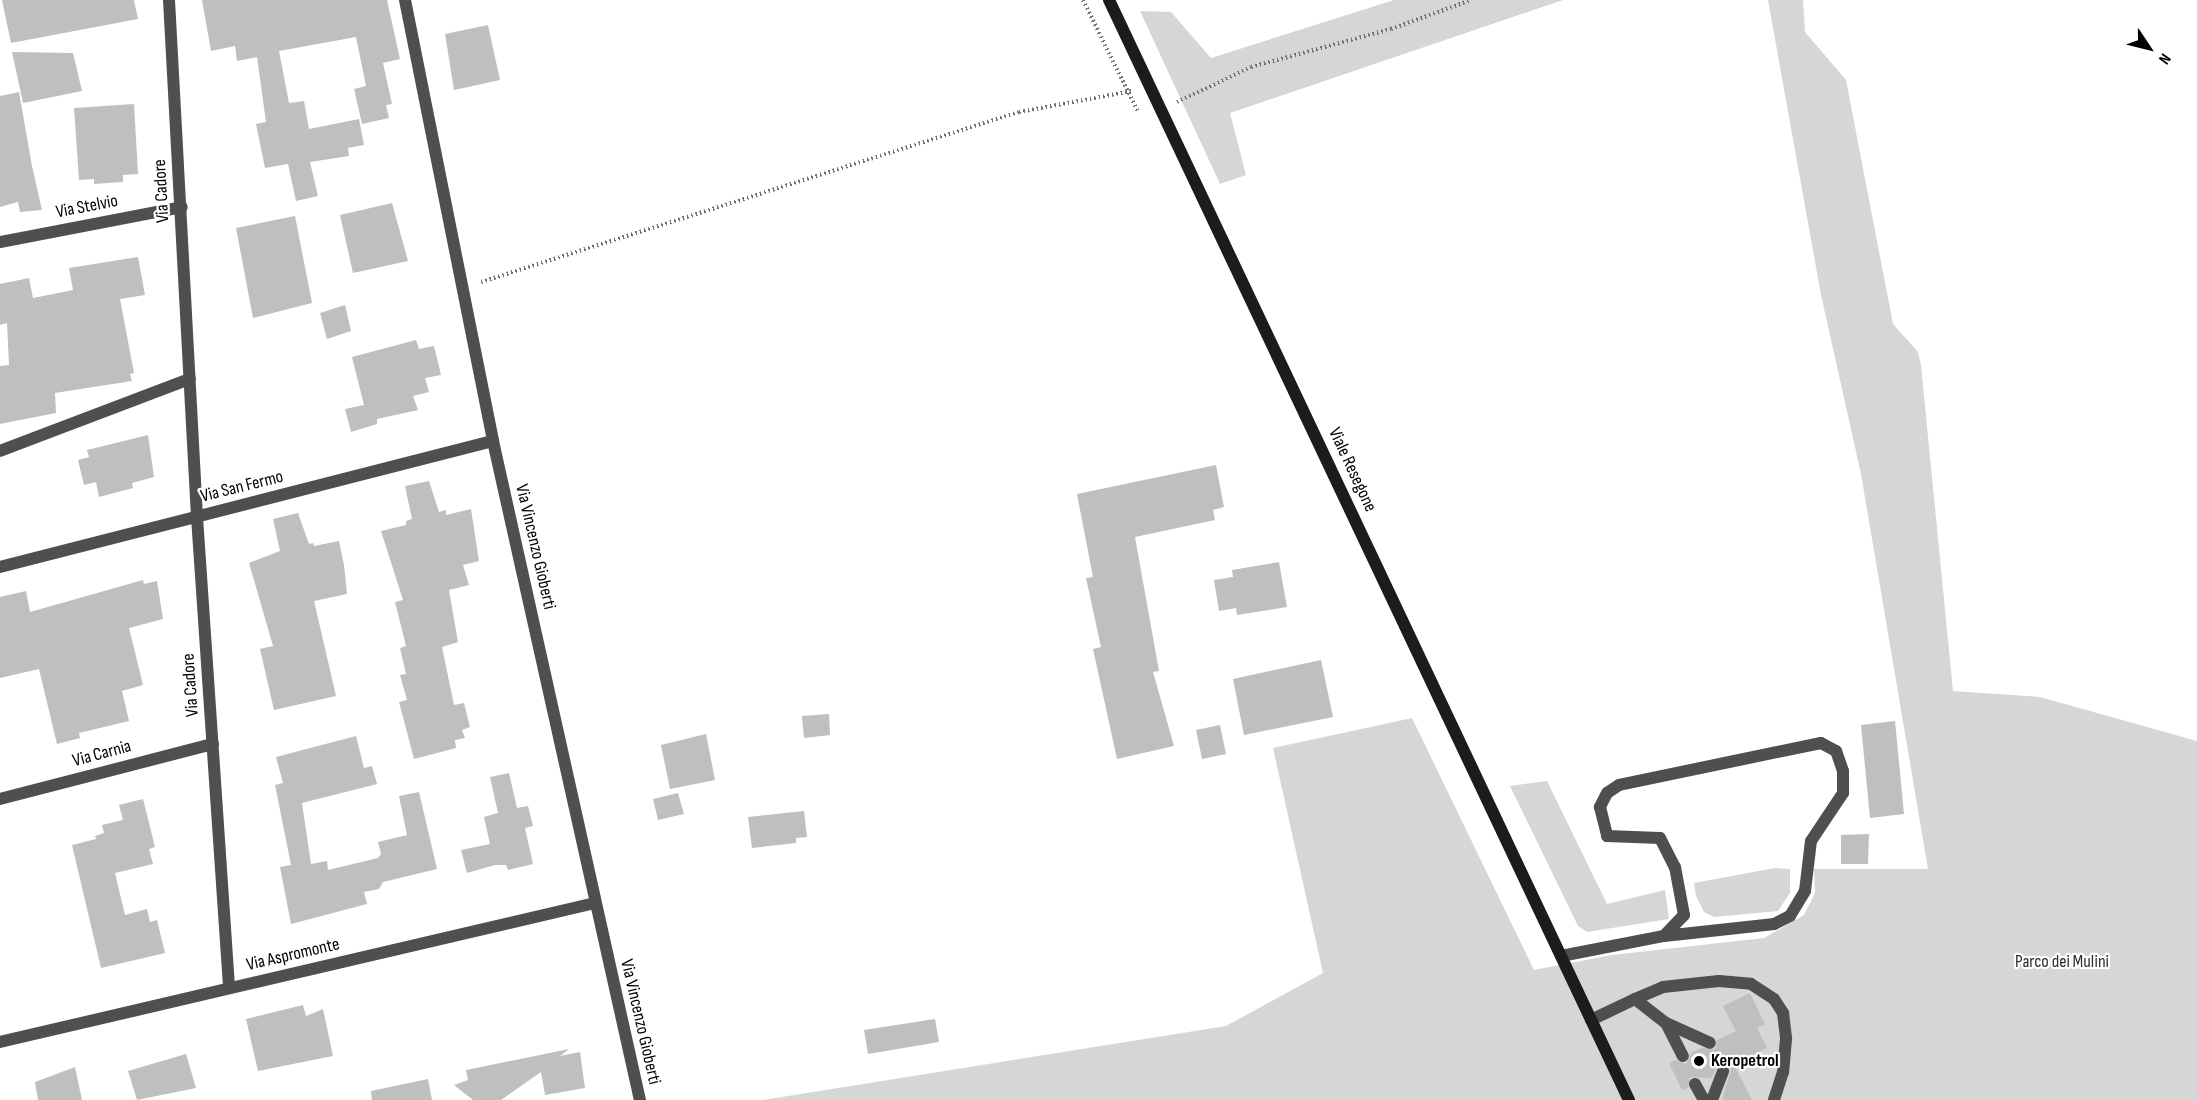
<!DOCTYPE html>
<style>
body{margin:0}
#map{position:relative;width:2197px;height:1100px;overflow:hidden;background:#fff;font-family:"Sofia Sans Condensed",sans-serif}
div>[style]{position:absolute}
.green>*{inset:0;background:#d6d6d6}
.building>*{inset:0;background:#bfbfbf}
.path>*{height:4px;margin-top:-2px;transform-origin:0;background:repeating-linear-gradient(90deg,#717171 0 1.5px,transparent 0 4.5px)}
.lane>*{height:12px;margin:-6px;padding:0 6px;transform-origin:6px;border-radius:6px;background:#4f4f4f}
.street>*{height:12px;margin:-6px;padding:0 6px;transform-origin:6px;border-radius:6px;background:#4f4f4f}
.secondary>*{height:12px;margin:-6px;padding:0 6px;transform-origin:6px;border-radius:6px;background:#1c1c1c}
.dots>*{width:16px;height:16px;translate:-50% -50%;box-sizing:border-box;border:3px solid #fff;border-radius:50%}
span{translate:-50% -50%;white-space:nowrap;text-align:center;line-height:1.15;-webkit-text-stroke:4.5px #fff;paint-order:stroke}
.street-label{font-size:18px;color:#000}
.park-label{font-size:18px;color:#2d2d2d}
.poi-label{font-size:18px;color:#000;font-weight:700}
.left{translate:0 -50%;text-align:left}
.north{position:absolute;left:2119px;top:18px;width:60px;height:60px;-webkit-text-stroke:4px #fff;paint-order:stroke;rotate:125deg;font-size:16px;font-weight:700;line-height:24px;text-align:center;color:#000}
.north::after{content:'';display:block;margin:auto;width:21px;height:27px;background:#000;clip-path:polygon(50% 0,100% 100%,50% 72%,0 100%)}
</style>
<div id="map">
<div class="green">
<i style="clip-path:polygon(1394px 0,1563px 0,1230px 113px,1246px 175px,1220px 184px,1140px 11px,1171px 12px,1211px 58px)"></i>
<i style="clip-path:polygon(1768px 0,1803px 0,1805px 32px,1846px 80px,1893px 324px,1918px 352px,1921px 365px,1953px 691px,2040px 697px,2197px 741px,2197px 1100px,763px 1100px,1226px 1026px,1323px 973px,1273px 748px,1412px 718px,1534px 970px,1612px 955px,1764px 938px,1804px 915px,1815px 893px,1814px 869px,1928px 869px,1861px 474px,1821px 295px)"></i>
<i style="clip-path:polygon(1547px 781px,1607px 904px,1665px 890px,1669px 919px,1587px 932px,1578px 926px,1510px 786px)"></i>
<i style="clip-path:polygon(1775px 868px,1790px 869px,1790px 893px,1778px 911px,1714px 917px,1704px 912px,1696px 896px,1694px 883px)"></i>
</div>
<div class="building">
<i style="clip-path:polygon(2px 0,134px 0,138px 19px,11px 43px)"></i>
<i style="clip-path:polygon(202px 0,387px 0,400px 59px,383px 63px,392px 104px,386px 105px,389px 118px,362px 124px,354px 89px,366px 86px,356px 37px,279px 51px,289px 103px,304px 101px,309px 129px,359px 119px,364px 145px,348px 148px,349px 156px,310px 162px,318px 196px,296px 201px,288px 164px,265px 168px,256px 124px,266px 122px,257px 57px,237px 61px,235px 46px,211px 51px)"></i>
<i style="clip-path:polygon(488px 25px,500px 80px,454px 90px,445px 34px)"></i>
<i style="clip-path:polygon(12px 52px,73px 53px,82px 91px,23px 103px)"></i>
<i style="clip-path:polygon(19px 92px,32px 166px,42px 210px,20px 212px,18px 202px,0 207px,0 96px)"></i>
<i style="clip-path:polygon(134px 104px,138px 174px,123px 175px,123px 182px,94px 184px,94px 179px,79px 180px,74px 108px)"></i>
<i style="clip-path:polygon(392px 203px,408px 261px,353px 273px,340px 215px)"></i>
<i style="clip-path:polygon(295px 216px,312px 303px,253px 318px,236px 228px)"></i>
<i style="clip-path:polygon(138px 257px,145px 295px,120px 299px,134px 373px,130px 374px,132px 381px,55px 393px,56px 413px,0 424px,0 366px,9px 365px,7px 323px,0 325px,0 284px,29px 278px,33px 298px,73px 290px,69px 268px)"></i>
<i style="clip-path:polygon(345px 305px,351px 331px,327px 339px,320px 313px)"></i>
<i style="clip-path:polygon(416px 340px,419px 349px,434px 346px,441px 375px,425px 378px,429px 392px,413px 396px,418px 410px,377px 419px,377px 424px,351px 432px,345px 409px,364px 405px,352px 357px)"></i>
<i style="clip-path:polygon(148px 435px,154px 477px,132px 483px,133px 488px,99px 497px,96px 482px,84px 485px,78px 460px,89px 457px,87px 450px)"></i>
<i style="clip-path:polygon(1216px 465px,1224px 507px,1213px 510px,1215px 520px,1135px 537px,1159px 671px,1153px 672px,1174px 746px,1117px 759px,1093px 649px,1101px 647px,1086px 578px,1093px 577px,1077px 494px)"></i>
<i style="clip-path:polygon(429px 481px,439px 512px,446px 510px,446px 515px,471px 509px,479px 561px,463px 565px,469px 585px,449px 590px,458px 642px,442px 647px,454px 705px,464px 703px,470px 727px,462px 730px,465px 738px,455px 740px,456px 748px,414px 759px,399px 702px,407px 700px,400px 675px,406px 674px,400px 648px,406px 646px,395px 602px,403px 600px,381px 531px,406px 525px,406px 521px,412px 519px,405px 486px)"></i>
<i style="clip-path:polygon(298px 513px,309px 544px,313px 543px,314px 546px,339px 541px,344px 565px,347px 594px,314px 601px,336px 696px,274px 710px,260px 649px,273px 646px,249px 563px,280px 551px,273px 519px)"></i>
<i style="clip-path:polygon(1279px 562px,1287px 607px,1237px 615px,1236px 608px,1219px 611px,1214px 580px,1233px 577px,1232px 570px)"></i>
<i style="clip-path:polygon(143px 580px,144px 584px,157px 581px,163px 619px,129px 628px,143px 685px,122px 691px,129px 721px,79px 733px,80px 738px,57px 744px,39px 669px,0 678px,0 597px,26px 591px,30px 612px)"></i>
<i style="clip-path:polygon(1321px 660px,1333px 717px,1244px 735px,1233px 679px)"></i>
<i style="clip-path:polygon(829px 714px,830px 735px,804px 738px,802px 716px)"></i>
<i style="clip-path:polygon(1895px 721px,1904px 814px,1870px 818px,1861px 725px)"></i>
<i style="clip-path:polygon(1220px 725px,1226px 754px,1202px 759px,1196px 730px)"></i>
<i style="clip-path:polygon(706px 734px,715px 780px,670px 789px,661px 745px)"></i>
<i style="clip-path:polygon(356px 736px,364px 768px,372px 766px,377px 784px,302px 803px,311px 864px,327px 861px,328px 870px,378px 858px,381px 854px,378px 842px,407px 835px,399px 796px,419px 792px,437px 869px,383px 882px,379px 889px,364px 892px,367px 904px,291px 924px,280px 867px,291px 865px,275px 785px,283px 783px,276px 757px)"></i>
<i style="clip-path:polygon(509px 773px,517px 808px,528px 806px,533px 826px,525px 828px,533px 864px,508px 870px,506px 865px,495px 865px,467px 873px,461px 850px,490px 844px,484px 817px,498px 813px,490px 777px)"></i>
<i style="clip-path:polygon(678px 793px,684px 814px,658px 820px,653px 799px)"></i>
<i style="clip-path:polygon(143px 799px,155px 847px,149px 849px,153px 864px,115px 873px,125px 915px,147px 909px,150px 922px,157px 920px,165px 953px,101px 968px,72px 845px,96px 839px,95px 836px,104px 833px,102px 825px,123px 820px,119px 805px)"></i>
<i style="clip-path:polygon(804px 811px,807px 837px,796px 838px,796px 843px,752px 848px,748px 817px)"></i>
<i style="clip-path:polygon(1869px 834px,1868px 864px,1841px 864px,1841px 835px)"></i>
<i style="clip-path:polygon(1750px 993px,1765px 1024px,1757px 1028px,1767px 1048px,1734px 1065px,1752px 1100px,1722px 1100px,1731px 1070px,1725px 1063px,1717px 1065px,1712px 1078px,1690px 1077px,1688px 1088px,1682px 1090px,1669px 1063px,1676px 1060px,1686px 1064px,1691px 1053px,1701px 1048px,1715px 1049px,1717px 1040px,1736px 1031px,1723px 1006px)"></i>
<i style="clip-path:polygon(303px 1005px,306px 1016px,323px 1009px,333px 1056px,258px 1071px,246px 1019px)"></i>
<i style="clip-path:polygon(935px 1019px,939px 1042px,868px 1054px,864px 1030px)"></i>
<i style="clip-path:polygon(569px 1049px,560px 1056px,580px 1052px,585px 1088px,545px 1095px,541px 1072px,501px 1100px,473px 1100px,454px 1085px,468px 1080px,466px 1070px)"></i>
<i style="clip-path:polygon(186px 1054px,196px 1088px,137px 1100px,128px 1071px)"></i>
<i style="clip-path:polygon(75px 1067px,82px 1100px,38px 1100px,35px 1082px)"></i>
<i style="clip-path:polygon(428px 1079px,432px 1100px,372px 1100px,371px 1091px)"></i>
</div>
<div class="path">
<i style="left:1083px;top:0;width:125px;rotate:63.8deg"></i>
<i style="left:1177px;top:102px;width:82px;rotate:-25.3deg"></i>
<i style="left:1251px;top:67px;width:145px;rotate:-15.2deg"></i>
<i style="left:1391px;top:29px;width:85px;rotate:-19.9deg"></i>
<i style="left:481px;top:282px;width:564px;rotate:-17.54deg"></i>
<i style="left:1019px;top:112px;width:115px;rotate:-10.5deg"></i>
</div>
<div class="lane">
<i style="left:1561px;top:956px;width:105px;rotate:-11deg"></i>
<i style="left:1664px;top:936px;width:111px;rotate:-6.2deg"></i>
<i style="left:1774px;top:924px;width:18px;rotate:-27deg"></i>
<i style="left:1790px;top:916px;width:29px;rotate:-59deg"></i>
<i style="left:1805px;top:891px;width:50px;rotate:-83.2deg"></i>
<i style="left:1811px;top:841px;width:58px;rotate:-56.3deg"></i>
<i style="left:1843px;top:793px;width:22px;rotate:-90deg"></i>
<i style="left:1843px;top:771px;width:21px;rotate:-109deg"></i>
<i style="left:1836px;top:751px;width:17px;rotate:-152deg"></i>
<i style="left:1821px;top:743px;width:206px;rotate:168.3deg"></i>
<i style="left:1619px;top:785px;width:14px;rotate:146deg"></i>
<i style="left:1607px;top:793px;width:16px;rotate:117deg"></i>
<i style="left:1600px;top:807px;width:30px;rotate:76deg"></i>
<i style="left:1607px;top:836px;width:53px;rotate:2.2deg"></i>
<i style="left:1660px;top:838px;width:33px;rotate:63deg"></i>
<i style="left:1675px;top:867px;width:49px;rotate:79.4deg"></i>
<i style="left:1684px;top:915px;width:29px;rotate:134deg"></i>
<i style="left:1635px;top:999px;width:30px;rotate:-23deg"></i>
<i style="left:1663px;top:987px;width:56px;rotate:-6.1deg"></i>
<i style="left:1719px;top:981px;width:32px;rotate:5deg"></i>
<i style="left:1751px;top:984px;width:27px;rotate:33deg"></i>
<i style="left:1774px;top:999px;width:17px;rotate:57deg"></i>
<i style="left:1783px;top:1013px;width:26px;rotate:83deg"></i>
<i style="left:1786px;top:1039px;width:33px;rotate:95deg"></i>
<i style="left:1783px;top:1072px;width:29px;rotate:108deg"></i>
<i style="left:1591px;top:1020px;width:49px;rotate:-25.5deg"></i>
<i style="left:1635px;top:999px;width:39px;rotate:38deg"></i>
<i style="left:1666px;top:1023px;width:37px;rotate:63deg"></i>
<i style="left:1666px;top:1023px;width:48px;rotate:24.4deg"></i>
<i style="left:1695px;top:1084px;width:18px;rotate:61deg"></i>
<i style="left:1712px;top:1100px;width:31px;rotate:-69deg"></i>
</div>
<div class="street">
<i style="left:169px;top:0;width:518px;rotate:86.9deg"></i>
<i style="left:197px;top:517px;width:472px;rotate:86.1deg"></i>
<i style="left:405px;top:0;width:450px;rotate:78.7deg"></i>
<i style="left:493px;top:441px;width:675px;rotate:77.43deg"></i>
<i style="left:0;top:242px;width:185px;rotate:-10.9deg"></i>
<i style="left:0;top:451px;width:203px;rotate:-20.8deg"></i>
<i style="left:0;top:567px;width:509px;rotate:-14.34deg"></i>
<i style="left:0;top:799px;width:220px;rotate:-14.5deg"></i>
<i style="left:0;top:1042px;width:611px;rotate:-13.15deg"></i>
</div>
<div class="secondary">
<i style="left:1109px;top:0;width:1217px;rotate:64.7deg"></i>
</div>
<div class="dots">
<i style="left:1699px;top:1061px;background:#000"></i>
</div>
<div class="street-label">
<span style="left:162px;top:191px;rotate:-93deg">Via Cadore</span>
<span style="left:87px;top:207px;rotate:-11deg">Via Stelvio</span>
<span style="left:1352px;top:470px;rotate:65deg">Viale Resegone</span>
<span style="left:242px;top:487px;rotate:-14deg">Via San Fermo</span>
<span style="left:535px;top:547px;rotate:77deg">Via Vincenzo Gioberti</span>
<span style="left:191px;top:685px;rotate:-94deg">Via Cadore</span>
<span style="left:102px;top:754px;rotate:-15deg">Via Carnia</span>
<span style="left:293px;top:955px;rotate:-13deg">Via Aspromonte</span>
<span style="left:640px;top:1022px;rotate:77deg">Via Vincenzo Gioberti</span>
</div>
<div class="park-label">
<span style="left:2062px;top:962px">Parco dei Mulini</span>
</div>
<div class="poi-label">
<span class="left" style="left:1711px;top:1061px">Keropetrol</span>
</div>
<div class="north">N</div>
</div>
